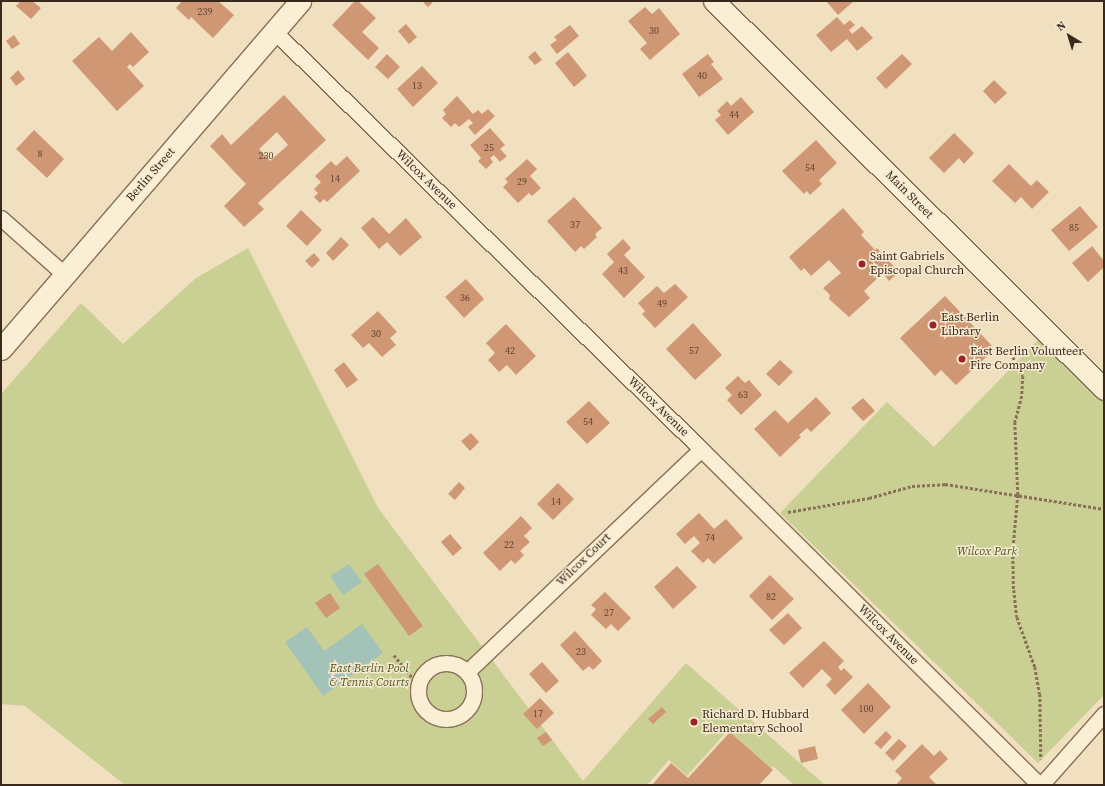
<!DOCTYPE html>
<style>
body{margin:0}
#map{position:relative;width:1105px;height:786px;overflow:hidden;background:#f0e0c0;font-family:"Source Serif 4",serif}
div>[style]{position:absolute}
.green>*{inset:0;background:#cacf94}
.water>*{inset:0;background:#a3c2b8}
.building>*{inset:0;background:#d09774}
.path>*{height:2.5px;margin-top:-1.25px;transform-origin:0;background:repeating-linear-gradient(90deg,#8a7057 0 3px,transparent 0 5px)}
.roads{filter:drop-shadow(1px 0 #8a7057) drop-shadow(-1px 0 #8a7057) drop-shadow(0 1px #8a7057) drop-shadow(0 -1px #8a7057)}
.street>*{height:15px;margin:-7.5px;padding:0 7.5px;transform-origin:7.5px;border-radius:7.5px;background:#faeed4}
.street>.ring{margin:-7.5px;padding:0;box-sizing:content-box;background:none;border:15px solid #faeed4;border-radius:50%}
.secondary>*{height:21px;margin:-10.5px;padding:0 10.5px;transform-origin:10.5px;border-radius:10.5px;background:#faeed4}
.dots>*{width:11px;height:11px;translate:-50% -50%;box-sizing:border-box;border:2px solid #f7ead0;border-radius:50%}
span{translate:-50% -50%;white-space:nowrap;text-align:center;line-height:1.15;-webkit-text-stroke:3px #f7ead0;paint-order:stroke}
.number-label{font-size:10px;color:#5f4432}
.number-label span{-webkit-text-stroke-width:0}
.street-label{font-size:12px;color:#39291c}
.poi-label{font-size:12px;color:#39291c}
.left{translate:0 -50%;text-align:left}
.park-label{font-size:12px;color:#4b5622;font-style:italic}
.frame{position:absolute;inset:0;border:2px solid #39291c;pointer-events:none}
.north{position:absolute;left:1049px;top:16px;width:40px;height:40px;-webkit-text-stroke:3px #f7ead0;paint-order:stroke;rotate:322deg;font-size:11px;font-weight:700;line-height:16px;text-align:center;color:#39291c}
.north::after{content:'';display:block;margin:auto;width:14px;height:18px;background:#39291c;clip-path:polygon(50% 0,100% 100%,50% 72%,0 100%)}
</style>
<div id="map">
<div class="green">
<i style="clip-path:polygon(248px 248px,378px 508px,583px 781px,686px 663px,825px 785px,794px 785px,773px 766px,771px 768px,728px 730px,687px 776px,669px 760px,647px 785px,125px 785px,25px 706px,1px 704px,1px 394px,81px 303px,123px 344px,196px 278px)"></i>
<i style="clip-path:polygon(1042px 336px,1104px 397px,1104px 695px,1038px 763px,780px 513px,887px 402px,934px 447px)"></i>
</div>
<div class="water">
<i style="clip-path:polygon(349px 564px,362px 582px,343px 595px,330px 576px)"></i>
<i style="clip-path:polygon(362px 624px,383px 653px,323px 696px,285px 642px,307px 627px,324px 651px)"></i>
</div>
<div class="building">
<i style="clip-path:polygon(21px 1px,32px 1px,41px 8px,31px 19px,16px 6px)"></i>
<i style="clip-path:polygon(182px 1px,218px 1px,234px 15px,213px 38px,191px 17px,189px 20px,176px 8px)"></i>
<i style="clip-path:polygon(355px 1px,358px 1px,376px 18px,362px 32px,379px 48px,368px 60px,332px 25px)"></i>
<i style="clip-path:polygon(422px 1px,434px 1px,428px 7px)"></i>
<i style="clip-path:polygon(826px 1px,854px 1px,838px 15px)"></i>
<i style="clip-path:polygon(645px 7px,652px 14px,659px 8px,680px 34px,650px 60px,640px 49px,647px 43px,628px 21px)"></i>
<i style="clip-path:polygon(837px 17px,844px 25px,850px 20px,855px 25px,849px 30px,852px 34px,862px 26px,873px 38px,857px 51px,847px 39px,831px 52px,816px 35px)"></i>
<i style="clip-path:polygon(406px 24px,417px 37px,409px 44px,398px 31px)"></i>
<i style="clip-path:polygon(570px 25px,579px 36px,557px 54px,550px 45px,557px 40px,554px 37px)"></i>
<i style="clip-path:polygon(131px 32px,149px 52px,133px 67px,130px 64px,127px 67px,144px 86px,117px 111px,72px 61px,99px 37px,112px 51px)"></i>
<i style="clip-path:polygon(14px 35px,20px 44px,12px 49px,6px 41px)"></i>
<i style="clip-path:polygon(535px 51px,542px 60px,535px 65px,528px 57px)"></i>
<i style="clip-path:polygon(568px 52px,587px 76px,574px 87px,555px 63px)"></i>
<i style="clip-path:polygon(387px 54px,400px 67px,388px 79px,375px 67px)"></i>
<i style="clip-path:polygon(708px 54px,714px 62px,711px 64px,723px 79px,699px 97px,682px 74px)"></i>
<i style="clip-path:polygon(902px 54px,912px 64px,886px 89px,876px 78px)"></i>
<i style="clip-path:polygon(422px 66px,438px 83px,413px 107px,397px 89px)"></i>
<i style="clip-path:polygon(18px 70px,25px 79px,16px 86px,10px 78px)"></i>
<i style="clip-path:polygon(994px 80px,1007px 93px,995px 104px,983px 91px)"></i>
<i style="clip-path:polygon(evenodd,284px 95px,326px 140px,258px 203px,264px 209px,244px 227px,224px 206px,246px 184px,210px 146px,222px 134px,231px 145px,284px 95px,277px 132px,288px 145px,270px 161px,259px 149px,277px 132px)"></i>
<i style="clip-path:polygon(457px 96px,473px 114px,478px 110px,482px 114px,488px 109px,495px 116px,475px 135px,468px 127px,473px 123px,469px 119px,459px 127px,455px 123px,451px 127px,442px 118px,446px 114px,443px 110px)"></i>
<i style="clip-path:polygon(741px 97px,754px 112px,728px 135px,715px 120px,721px 115px,717px 111px,727px 101px,731px 106px)"></i>
<i style="clip-path:polygon(490px 128px,505px 145px,500px 149px,507px 156px,500px 162px,494px 155px,490px 158px,493px 162px,486px 169px,478px 161px,481px 158px,470px 145px)"></i>
<i style="clip-path:polygon(34px 130px,64px 159px,47px 178px,16px 149px)"></i>
<i style="clip-path:polygon(954px 133px,974px 153px,964px 164px,959px 158px,944px 173px,929px 158px)"></i>
<i style="clip-path:polygon(816px 140px,837px 163px,819px 180px,822px 184px,810px 195px,807px 191px,804px 194px,782px 171px)"></i>
<i style="clip-path:polygon(347px 156px,360px 171px,327px 202px,324px 199px,320px 203px,314px 197px,318px 193px,314px 189px,321px 182px,315px 176px,331px 161px,336px 166px)"></i>
<i style="clip-path:polygon(527px 159px,537px 169px,530px 176px,541px 188px,532px 196px,529px 193px,518px 203px,503px 187px,508px 182px,505px 179px)"></i>
<i style="clip-path:polygon(1009px 164px,1031px 186px,1037px 180px,1049px 192px,1032px 209px,1021px 197px,1015px 203px,992px 181px)"></i>
<i style="clip-path:polygon(574px 197px,602px 228px,595px 234px,597px 237px,584px 249px,581px 246px,575px 252px,547px 221px)"></i>
<i style="clip-path:polygon(1080px 206px,1098px 227px,1069px 251px,1051px 230px)"></i>
<i style="clip-path:polygon(843px 208px,864px 232px,861px 235px,875px 250px,877px 248px,899px 272px,889px 281px,883px 273px,864px 291px,870px 298px,849px 317px,829px 299px,830px 295px,823px 288px,841px 273px,829px 260px,811px 276px,804px 268px,801px 271px,789px 257px)"></i>
<i style="clip-path:polygon(301px 210px,322px 230px,307px 246px,286px 226px)"></i>
<i style="clip-path:polygon(373px 217px,389px 234px,406px 218px,422px 237px,400px 256px,387px 242px,379px 249px,361px 228px)"></i>
<i style="clip-path:polygon(341px 237px,349px 245px,333px 261px,326px 253px)"></i>
<i style="clip-path:polygon(623px 239px,631px 248px,624px 255px,645px 277px,624px 298px,602px 274px,614px 262px,607px 254px)"></i>
<i style="clip-path:polygon(1092px 246px,1104px 261px,1104px 267px,1088px 282px,1072px 263px)"></i>
<i style="clip-path:polygon(314px 253px,320px 260px,312px 268px,305px 261px)"></i>
<i style="clip-path:polygon(466px 279px,484px 299px,464px 318px,445px 297px)"></i>
<i style="clip-path:polygon(675px 284px,688px 297px,655px 328px,642px 314px,645px 311px,638px 303px,657px 286px,664px 293px)"></i>
<i style="clip-path:polygon(945px 296px,995px 349px,956px 385px,941px 370px,935px 376px,900px 338px)"></i>
<i style="clip-path:polygon(378px 311px,397px 332px,390px 338px,396px 345px,382px 357px,369px 343px,363px 348px,351px 335px)"></i>
<i style="clip-path:polygon(693px 323px,722px 355px,695px 380px,666px 349px)"></i>
<i style="clip-path:polygon(506px 324px,536px 356px,516px 375px,507px 365px,499px 372px,488px 360px,495px 353px,486px 343px)"></i>
<i style="clip-path:polygon(780px 360px,793px 372px,779px 386px,766px 374px)"></i>
<i style="clip-path:polygon(344px 362px,358px 380px,347px 388px,334px 370px)"></i>
<i style="clip-path:polygon(738px 376px,745px 383px,749px 380px,762px 395px,741px 415px,727px 400px,732px 395px,725px 388px)"></i>
<i style="clip-path:polygon(816px 397px,831px 413px,811px 432px,807px 428px,799px 435px,801px 437px,780px 457px,754px 429px,775px 410px,788px 423px)"></i>
<i style="clip-path:polygon(863px 398px,875px 411px,863px 421px,851px 408px)"></i>
<i style="clip-path:polygon(589px 401px,610px 423px,587px 444px,566px 422px)"></i>
<i style="clip-path:polygon(471px 433px,479px 442px,470px 451px,461px 441px)"></i>
<i style="clip-path:polygon(459px 482px,465px 488px,455px 500px,448px 494px)"></i>
<i style="clip-path:polygon(558px 483px,574px 499px,553px 520px,537px 504px)"></i>
<i style="clip-path:polygon(699px 513px,714px 529px,726px 519px,743px 538px,714px 564px,708px 558px,703px 563px,691px 551px,700px 543px,694px 536px,685px 544px,676px 534px)"></i>
<i style="clip-path:polygon(521px 516px,532px 528px,524px 536px,530px 542px,520px 551px,524px 555px,515px 564px,511px 560px,500px 571px,483px 553px)"></i>
<i style="clip-path:polygon(450px 534px,462px 548px,453px 556px,441px 542px)"></i>
<i style="clip-path:polygon(378px 564px,423px 626px,409px 636px,364px 574px)"></i>
<i style="clip-path:polygon(677px 566px,697px 587px,673px 609px,654px 587px)"></i>
<i style="clip-path:polygon(770px 575px,794px 599px,772px 620px,749px 596px)"></i>
<i style="clip-path:polygon(605px 592px,631px 618px,618px 631px,611px 624px,606px 629px,591px 615px,596px 609px,591px 605px)"></i>
<i style="clip-path:polygon(330px 593px,340px 608px,326px 618px,315px 603px)"></i>
<i style="clip-path:polygon(788px 613px,802px 628px,784px 645px,769px 630px)"></i>
<i style="clip-path:polygon(575px 631px,602px 661px,593px 670px,589px 666px,583px 671px,560px 645px)"></i>
<i style="clip-path:polygon(824px 641px,844px 661px,838px 667px,841px 671px,844px 668px,853px 677px,835px 695px,826px 685px,832px 679px,822px 669px,803px 688px,789px 673px)"></i>
<i style="clip-path:polygon(542px 662px,559px 681px,546px 693px,529px 674px)"></i>
<i style="clip-path:polygon(868px 683px,891px 707px,864px 734px,841px 710px)"></i>
<i style="clip-path:polygon(540px 698px,554px 713px,537px 729px,523px 714px)"></i>
<i style="clip-path:polygon(662px 707px,666px 712px,653px 724px,648px 719px)"></i>
<i style="clip-path:polygon(886px 731px,892px 737px,881px 749px,874px 743px)"></i>
<i style="clip-path:polygon(546px 732px,552px 740px,543px 746px,537px 738px)"></i>
<i style="clip-path:polygon(730px 732px,773px 770px,759px 785px,652px 785px,671px 763px,688px 778px)"></i>
<i style="clip-path:polygon(899px 739px,907px 746px,893px 761px,885px 753px)"></i>
<i style="clip-path:polygon(922px 744px,934px 756px,940px 750px,948px 759px,929px 777px,937px 785px,896px 785px,902px 778px,895px 771px)"></i>
<i style="clip-path:polygon(815px 746px,818px 759px,801px 763px,798px 750px)"></i>
</div>
<div class="path">
<i style="left:1013px;top:357px;width:21px;rotate:62deg"></i>
<i style="left:1023px;top:376px;width:20px;rotate:93deg"></i>
<i style="left:1022px;top:396px;width:27px;rotate:105deg"></i>
<i style="left:1015px;top:422px;width:73px;rotate:87.6deg"></i>
<i style="left:1018px;top:495px;width:56px;rotate:95.1deg"></i>
<i style="left:1013px;top:551px;width:39px;rotate:89deg"></i>
<i style="left:1014px;top:590px;width:27px;rotate:84deg"></i>
<i style="left:1017px;top:617px;width:53px;rotate:70.2deg"></i>
<i style="left:1035px;top:667px;width:27px;rotate:80deg"></i>
<i style="left:1040px;top:694px;width:65px;rotate:89.1deg"></i>
<i style="left:788px;top:512px;width:82px;rotate:-9.8deg"></i>
<i style="left:869px;top:498px;width:45px;rotate:-15.6deg"></i>
<i style="left:912px;top:486px;width:33px;rotate:-3deg"></i>
<i style="left:945px;top:484px;width:161px;rotate:8.9deg"></i>
<i style="left:394px;top:655px;width:38px;rotate:51deg"></i>
</div>
<div class="roads">
<div class="street">
<i style="left:274px;top:31px;width:598px;rotate:44.39deg"></i>
<i style="left:701px;top:449px;width:477px;rotate:44.8deg"></i>
<i style="left:1px;top:218px;width:86px;rotate:41.7deg"></i>
<i class="ring" style="left:418px;top:663px;width:41px;height:41px"></i>
<i style="left:467px;top:672px;width:323px;rotate:-43.6deg"></i>
<i style="left:1041px;top:785px;width:95px;rotate:-48.4deg"></i>
</div>
<div class="secondary">
<i style="left:714px;top:1px;width:550px;rotate:44.85deg"></i>
<i style="left:1px;top:349px;width:459px;rotate:-49.3deg"></i>
</div>
</div>
<div class="dots">
<i style="left:862px;top:264px;background:#9c2429"></i>
<i style="left:933px;top:325px;background:#9c2429"></i>
<i style="left:962px;top:359px;background:#9c2429"></i>
<i style="left:694px;top:722px;background:#9c2429"></i>
</div>
<div class="number-label">
<span style="left:205px;top:12px">239</span>
<span style="left:654px;top:31px">30</span>
<span style="left:702px;top:76px">40</span>
<span style="left:417px;top:86px">13</span>
<span style="left:734px;top:115px">44</span>
<span style="left:489px;top:148px">25</span>
<span style="left:40px;top:154px">8</span>
<span style="left:266px;top:156px">230</span>
<span style="left:810px;top:168px">54</span>
<span style="left:335px;top:179px">14</span>
<span style="left:522px;top:182px">29</span>
<span style="left:575px;top:225px">37</span>
<span style="left:1074px;top:228px">85</span>
<span style="left:623px;top:271px">43</span>
<span style="left:465px;top:298px">36</span>
<span style="left:662px;top:304px">49</span>
<span style="left:376px;top:334px">30</span>
<span style="left:510px;top:351px">42</span>
<span style="left:694px;top:351px">57</span>
<span style="left:743px;top:395px">63</span>
<span style="left:588px;top:422px">54</span>
<span style="left:556px;top:502px">14</span>
<span style="left:710px;top:538px">74</span>
<span style="left:509px;top:545px">22</span>
<span style="left:771px;top:597px">82</span>
<span style="left:609px;top:613px">27</span>
<span style="left:581px;top:652px">23</span>
<span style="left:866px;top:709px">100</span>
<span style="left:538px;top:714px">17</span>
</div>
<div class="street-label">
<span style="left:151px;top:175px;rotate:-49deg">Berlin Street</span>
<span style="left:426px;top:180px;rotate:44deg">Wilcox Avenue</span>
<span style="left:909px;top:195px;rotate:45deg">Main Street</span>
<span style="left:658px;top:407px;rotate:44deg">Wilcox Avenue</span>
<span style="left:584px;top:560px;rotate:-44deg">Wilcox Court</span>
<span style="left:888px;top:635px;rotate:45deg">Wilcox Avenue</span>
</div>
<div class="poi-label">
<span class="left" style="left:870px;top:264px">Saint Gabriels<br>Episcopal Church</span>
<span class="left" style="left:941px;top:325px">East Berlin<br>Library</span>
<span class="left" style="left:970px;top:359px">East Berlin Volunteer<br>Fire Company</span>
<span class="left" style="left:702px;top:722px">Richard D. Hubbard<br>Elementary School</span>
</div>
<div class="park-label">
<span style="left:987px;top:552px">Wilcox Park</span>
<span style="left:369px;top:676px">East Berlin Pool<br>&amp; Tennis Courts</span>
</div>
<div class="frame"></div>
<div class="north">N</div>
</div>
